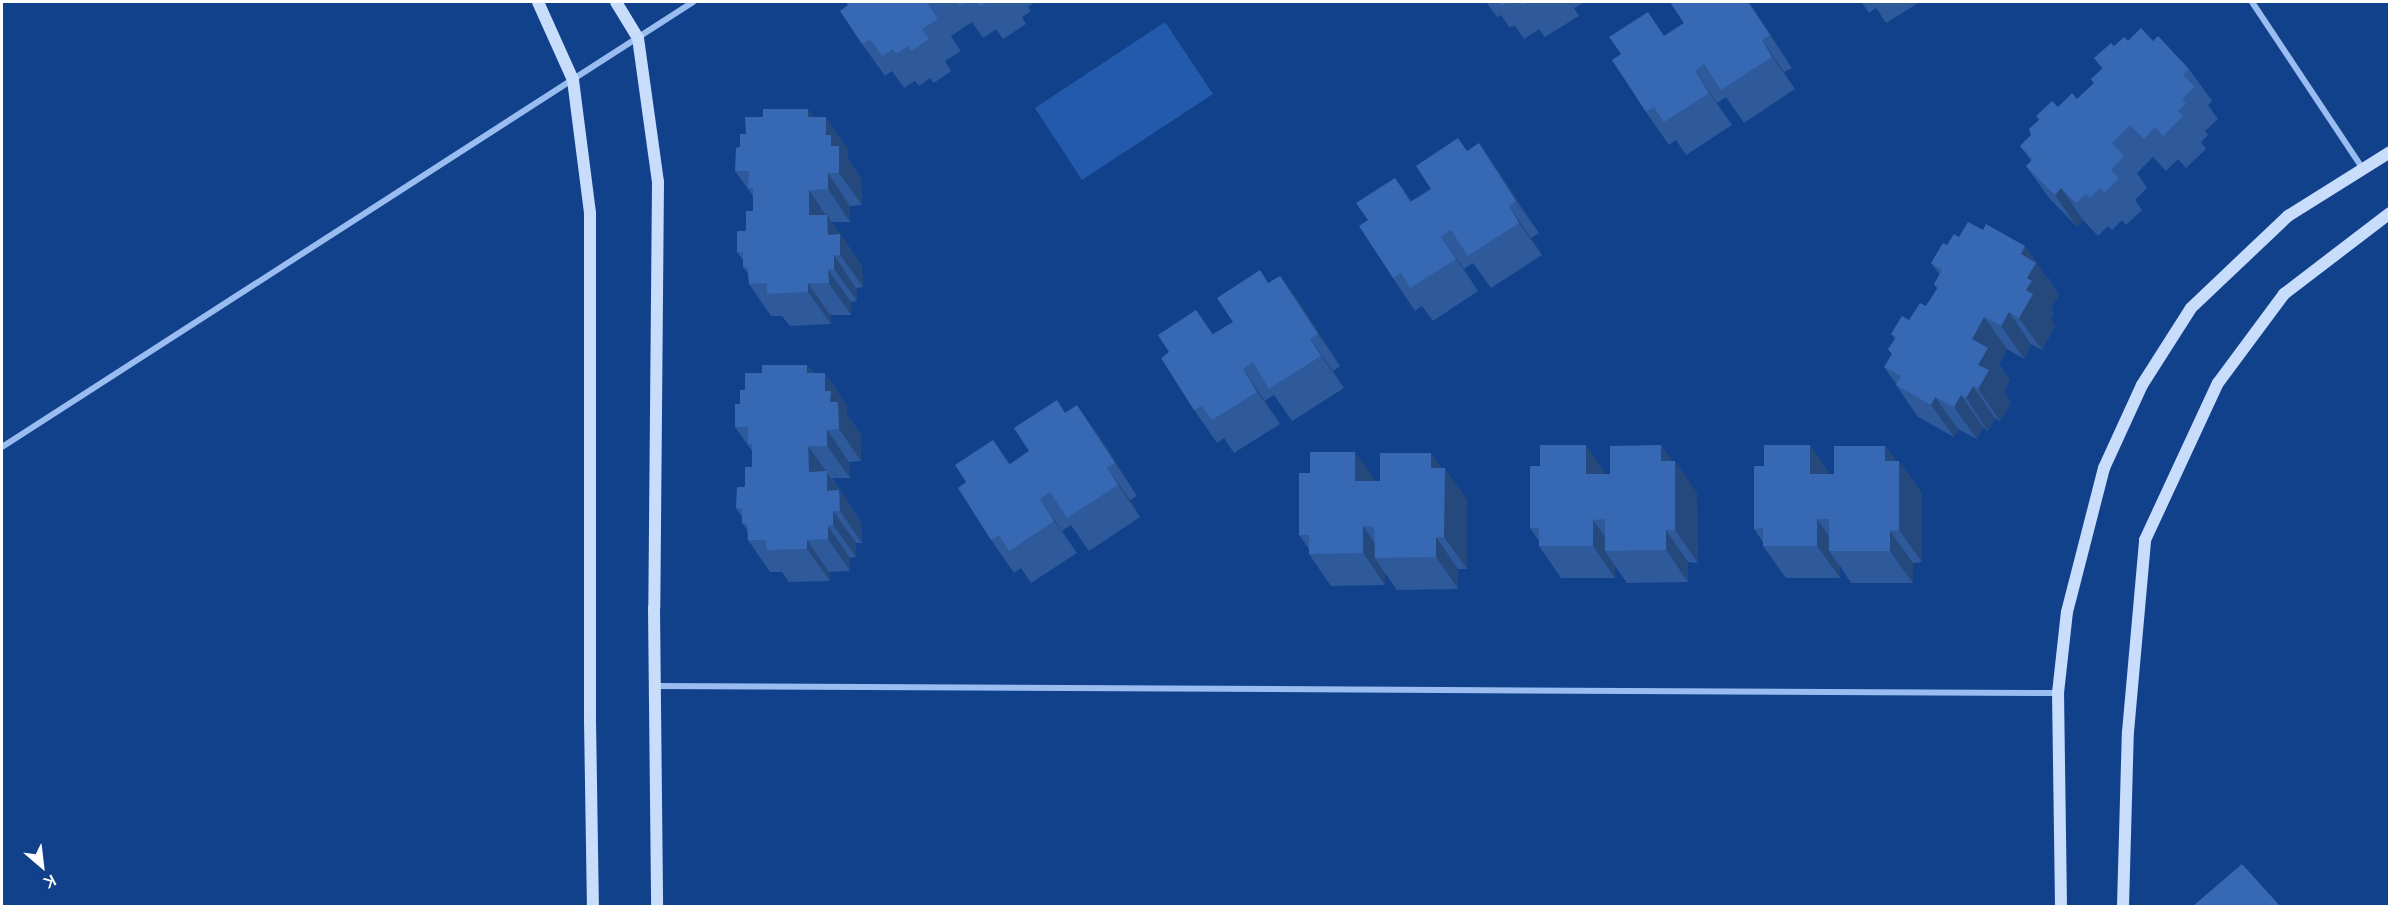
<!DOCTYPE html>
<style>
body{margin:0}
#map{position:relative;width:2391px;height:908px;overflow:hidden;background:#12418b;font-family:Mulish,sans-serif}
div>[style]{position:absolute}
.green>*{inset:0;background:#245aab}
.minor>*{height:6px;margin:-3px;padding:0 3px;transform-origin:3px;border-radius:3px;background:#9abdf1}
.secondary>*{height:12px;margin:-6px;padding:0 6px;transform-origin:6px;border-radius:6px;background:#c8dcfc}
.wall>*{inset:0;background:#2e599a}
.shaded-wall>*{inset:0;background:#26497d}
.building>*{inset:0;background:#3668b3}
span{translate:-50% -50%;white-space:nowrap;text-align:center;line-height:1.15;-webkit-text-stroke:6px #12418b;paint-order:stroke}
.frame{position:absolute;inset:0;border:3px solid #fff;pointer-events:none}
.north{position:absolute;left:12px;top:836px;width:60px;height:60px;-webkit-text-stroke:4px #12418b;paint-order:stroke;rotate:152deg;font-size:16px;font-weight:700;line-height:24px;text-align:center;color:#fff}
.north::after{content:'';display:block;margin:auto;width:21px;height:27px;background:#fff;clip-path:polygon(50% 0,100% 100%,50% 72%,0 100%)}
</style>
<div id="map">
<div class="green">
<i style="clip-path:polygon(1165px 22px,1213px 94px,1082px 180px,1035px 108px)"></i>
</div>
<div class="minor">
<i style="left:2252px;top:2px;width:201px;rotate:56.4deg"></i>
<i style="left:2px;top:447px;width:822px;rotate:-32.78deg"></i>
<i style="left:655px;top:686px;width:1403px;rotate:0.29deg"></i>
</div>
<div class="secondary">
<i style="left:538px;top:2px;width:85px;rotate:65.8deg"></i>
<i style="left:573px;top:80px;width:134px;rotate:82.7deg"></i>
<i style="left:590px;top:213px;width:507px;rotate:90deg"></i>
<i style="left:590px;top:720px;width:186px;rotate:89.1deg"></i>
<i style="left:616px;top:2px;width:42px;rotate:58.6deg"></i>
<i style="left:638px;top:38px;width:145px;rotate:82.1deg"></i>
<i style="left:658px;top:182px;width:426px;rotate:90.5deg"></i>
<i style="left:654px;top:608px;width:298px;rotate:89.4deg"></i>
<i style="left:2061px;top:906px;width:213px;rotate:-90.8deg"></i>
<i style="left:2058px;top:693px;width:81px;rotate:-83.7deg"></i>
<i style="left:2067px;top:612px;width:149px;rotate:-75.6deg"></i>
<i style="left:2104px;top:468px;width:91px;rotate:-65.4deg"></i>
<i style="left:2142px;top:385px;width:91px;rotate:-57.5deg"></i>
<i style="left:2191px;top:308px;width:134px;rotate:-43.5deg"></i>
<i style="left:2288px;top:216px;width:120px;rotate:-32.1deg"></i>
<i style="left:2123px;top:906px;width:174px;rotate:-88.4deg"></i>
<i style="left:2128px;top:732px;width:193px;rotate:-84.9deg"></i>
<i style="left:2145px;top:540px;width:173px;rotate:-65.1deg"></i>
<i style="left:2218px;top:383px;width:111px;rotate:-53.4deg"></i>
<i style="left:2284px;top:294px;width:133px;rotate:-37.4deg"></i>
</div>
<div class="wall">
<i style="clip-path:polygon(846px 2px,1035px 2px,1028px 7px,1031px 11px,1022px 17px,1026px 24px,1003px 39px,996px 29px,983px 38px,972px 22px,951px 36px,961px 51px,945px 61px,951px 71px,934px 83px,930px 78px,919px 86px,915px 81px,904px 88px,892px 71px,885px 76px,862px 44px,848px 5px)"></i>
<i style="clip-path:polygon(1486px 2px,1585px 2px,1574px 8px,1579px 16px,1545px 37px,1539px 29px,1524px 39px,1515px 26px,1509px 27px,1501px 15px,1497px 17px)"></i>
<i style="clip-path:polygon(1670px 2px,1749px 2px,1792px 68px,1784px 72px,1795px 89px,1744px 123px,1726px 97px,1717px 103px,1732px 125px,1686px 155px,1676px 140px,1669px 145px,1646px 112px,1621px 54px,1665px 36px,1684px 23px)"></i>
<i style="clip-path:polygon(1861px 2px,1920px 2px,1886px 23px,1876px 8px,1869px 13px)"></i>
<i style="clip-path:polygon(2128px 41px,2153px 41px,2189px 69px,2212px 101px,2208px 105px,2218px 119px,2205px 131px,2208px 135px,2201px 142px,2206px 149px,2186px 168px,2178px 159px,2166px 171px,2153px 157px,2137px 173px,2147px 188px,2135px 200px,2142px 210px,2126px 225px,2122px 220px,2112px 230px,2108px 226px,2098px 236px,2083px 220px,2077px 227px,2049px 198px,2026px 166px,2031px 161px,2020px 146px,2031px 135px,2039px 120px,2036px 116px,2058px 107px,2077px 99px,2094px 84px,2091px 79px,2102px 69px,2094px 58px,2114px 46px)"></i>
<i style="clip-path:polygon(763px 117px,814px 117px,848px 149px,848px 159px,861px 178px,862px 205px,850px 206px,850px 222px,832px 222px,862px 266px,863px 287px,856px 288px,857px 301px,851px 302px,851px 315px,830px 315px,831px 324px,790px 326px,782px 316px,771px 316px,749px 284px,748px 274px,743px 267px,743px 260px,737px 252px,753px 211px,753px 196px,735px 171px,740px 147px,746px 134px)"></i>
<i style="clip-path:polygon(1467px 150px,1501px 175px,1539px 233px,1531px 238px,1542px 255px,1491px 288px,1473px 263px,1464px 269px,1478px 291px,1433px 321px,1422px 306px,1415px 311px,1393px 278px,1368px 220px,1395px 178px,1412px 202px,1431px 189px)"></i>
<i style="clip-path:polygon(1947px 245px,2048px 278px,2059px 295px,2051px 308px,2054px 313px,2051px 319px,2055px 326px,2042px 350px,2031px 344px,2024px 359px,2007px 349px,1999px 364px,2010px 380px,2004px 392px,2011px 403px,2000px 421px,1995px 418px,1988px 431px,1983px 427px,1977px 439px,1958px 429px,1954px 437px,1918px 417px,1896px 385px,1896px 384px,1884px 367px,1892px 354px,1895px 339px,1891px 334px,1926px 306px,1937px 289px,1934px 284px,1940px 275px,1931px 263px)"></i>
<i style="clip-path:polygon(1280px 276px,1303px 308px,1340px 366px,1333px 371px,1344px 388px,1292px 421px,1274px 395px,1265px 401px,1280px 424px,1234px 453px,1224px 438px,1217px 443px,1194px 410px,1169px 352px,1196px 310px,1213px 334px,1233px 322px,1269px 283px)"></i>
<i style="clip-path:polygon(807px 365px,814px 373px,847px 405px,847px 415px,861px 434px,861px 461px,849px 462px,850px 478px,832px 478px,861px 522px,862px 543px,856px 543px,856px 557px,850px 558px,850px 571px,829px 572px,830px 581px,789px 582px,782px 572px,770px 572px,748px 540px,748px 531px,742px 523px,742px 517px,736px 508px,752px 467px,752px 451px,735px 427px,740px 404px,745px 390px,762px 373px)"></i>
<i style="clip-path:polygon(1066px 412px,1100px 437px,1137px 496px,1130px 500px,1140px 517px,1089px 551px,1071px 525px,1062px 531px,1077px 553px,1031px 583px,1021px 568px,1014px 573px,991px 540px,993px 440px,1010px 464px,1029px 451px)"></i>
<i style="clip-path:polygon(1661px 445px,1672px 461px,1697px 493px,1698px 563px,1688px 562px,1688px 582px,1627px 583px,1615px 566px,1615px 578px,1561px 578px,1539px 546px,1539px 541px,1530px 528px,1606px 474px,1610px 474px)"></i>
<i style="clip-path:polygon(1810px 445px,1830px 474px,1834px 474px,1885px 446px,1896px 461px,1922px 493px,1922px 562px,1913px 563px,1913px 583px,1851px 583px,1840px 566px,1840px 578px,1786px 578px,1763px 546px,1763px 542px,1754px 529px,1764px 466px)"></i>
<i style="clip-path:polygon(1431px 453px,1441px 468px,1467px 500px,1467px 569px,1458px 569px,1458px 589px,1397px 590px,1385px 573px,1385px 585px,1331px 586px,1309px 554px,1309px 549px,1299px 535px,1376px 481px,1380px 481px)"></i>
</div>
<div class="shaded-wall">
<i style="clip-path:polygon(1748px 2px,1749px 2px,1792px 68px)"></i>
<i style="clip-path:polygon(1762px 40px,1784px 72px,1795px 89px,1772px 57px)"></i>
<i style="clip-path:polygon(1695px 71px,1717px 103px,1732px 125px,1709px 93px)"></i>
<i style="clip-path:polygon(808px 109px,826px 134px,826px 117px,848px 149px,848px 159px,861px 178px,862px 205px,839px 173px,831px 146px,808px 117px)"></i>
<i style="clip-path:polygon(1479px 143px,1501px 175px,1539px 233px,1516px 201px)"></i>
<i style="clip-path:polygon(828px 173px,850px 206px,850px 222px,828px 189px)"></i>
<i style="clip-path:polygon(2061px 188px,2083px 220px,2077px 227px,2055px 195px)"></i>
<i style="clip-path:polygon(809px 190px,827px 217px,827px 215px,862px 266px,863px 287px,840px 255px,809px 215px)"></i>
<i style="clip-path:polygon(1509px 206px,1531px 238px,1542px 255px,1519px 223px)"></i>
<i style="clip-path:polygon(1441px 237px,1464px 269px,1478px 291px,1456px 259px)"></i>
<i style="clip-path:polygon(2025px 246px,2059px 295px,2051px 308px,2054px 313px,2051px 319px,2055px 326px,2042px 350px,2019px 318px,2026px 290px,2027px 278px,2021px 254px)"></i>
<i style="clip-path:polygon(834px 255px,856px 288px,857px 301px,834px 269px)"></i>
<i style="clip-path:polygon(828px 270px,851px 302px,851px 315px,829px 283px)"></i>
<i style="clip-path:polygon(1280px 276px,1303px 308px,1340px 366px,1318px 334px)"></i>
<i style="clip-path:polygon(808px 283px,830px 315px,831px 324px,808px 292px)"></i>
<i style="clip-path:polygon(2009px 312px,2031px 344px,2024px 359px,2001px 326px)"></i>
<i style="clip-path:polygon(1984px 317px,2007px 349px,1999px 364px,2010px 380px,2004px 392px,2011px 403px,2000px 421px,1978px 389px,1978px 365px,1972px 339px)"></i>
<i style="clip-path:polygon(1310px 339px,1333px 371px,1344px 388px,1321px 356px)"></i>
<i style="clip-path:polygon(807px 365px,825px 389px,825px 373px,847px 405px,847px 415px,861px 434px,861px 461px,839px 429px,807px 373px)"></i>
<i style="clip-path:polygon(1243px 369px,1265px 401px,1280px 424px,1257px 392px)"></i>
<i style="clip-path:polygon(1973px 386px,1995px 418px,1988px 431px,1966px 398px)"></i>
<i style="clip-path:polygon(1961px 395px,1983px 427px,1977px 439px,1954px 407px)"></i>
<i style="clip-path:polygon(1935px 397px,1958px 429px,1954px 437px,1931px 405px)"></i>
<i style="clip-path:polygon(1077px 405px,1100px 437px,1137px 496px,1115px 463px)"></i>
<i style="clip-path:polygon(827px 430px,849px 462px,850px 478px,827px 446px)"></i>
<i style="clip-path:polygon(1586px 445px,1608px 477px,1586px 474px)"></i>
<i style="clip-path:polygon(1661px 445px,1675px 465px,1675px 461px,1697px 493px,1698px 563px,1675px 530px,1661px 461px)"></i>
<i style="clip-path:polygon(1810px 445px,1832px 477px,1810px 474px)"></i>
<i style="clip-path:polygon(808px 446px,849px 503px,849px 505px,861px 522px,862px 543px,840px 511px,809px 472px)"></i>
<i style="clip-path:polygon(1885px 446px,1899px 466px,1899px 461px,1922px 493px,1922px 562px,1899px 530px,1885px 461px)"></i>
<i style="clip-path:polygon(1355px 452px,1378px 484px,1355px 481px)"></i>
<i style="clip-path:polygon(1431px 453px,1445px 473px,1445px 468px,1467px 500px,1467px 569px,1444px 537px,1431px 468px)"></i>
<i style="clip-path:polygon(1107px 468px,1130px 500px,1140px 517px,1118px 485px)"></i>
<i style="clip-path:polygon(1040px 499px,1062px 531px,1077px 553px,1054px 521px)"></i>
<i style="clip-path:polygon(833px 511px,856px 543px,856px 557px,833px 525px)"></i>
<i style="clip-path:polygon(1817px 519px,1839px 551px,1829px 551px,1840px 566px,1840px 578px,1817px 546px)"></i>
<i style="clip-path:polygon(1593px 520px,1615px 551px,1605px 551px,1615px 566px,1615px 578px,1593px 546px)"></i>
<i style="clip-path:polygon(828px 526px,850px 558px,850px 571px,828px 539px)"></i>
<i style="clip-path:polygon(1363px 526px,1385px 558px,1375px 558px,1385px 573px,1385px 585px,1363px 553px)"></i>
<i style="clip-path:polygon(1666px 530px,1688px 562px,1688px 582px,1666px 550px)"></i>
<i style="clip-path:polygon(1890px 531px,1913px 563px,1913px 583px,1890px 551px)"></i>
<i style="clip-path:polygon(1436px 537px,1458px 569px,1458px 589px,1436px 557px)"></i>
<i style="clip-path:polygon(807px 540px,829px 572px,830px 581px,807px 549px)"></i>
</div>
<div class="building">
<i style="clip-path:polygon(846px 2px,932px 2px,928px 4px,938px 19px,922px 29px,929px 39px,911px 51px,908px 46px,896px 54px,893px 49px,882px 56px,870px 39px,862px 44px,840px 11px,848px 5px)"></i>
<i style="clip-path:polygon(957px 2px,967px 2px,960px 6px)"></i>
<i style="clip-path:polygon(977px 2px,988px 2px,980px 6px)"></i>
<i style="clip-path:polygon(1498px 2px,1509px 2px,1501px 6px)"></i>
<i style="clip-path:polygon(1520px 2px,1528px 2px,1522px 5px)"></i>
<i style="clip-path:polygon(1670px 2px,1748px 2px,1770px 35px,1762px 40px,1772px 57px,1721px 90px,1704px 64px,1695px 71px,1709px 93px,1664px 122px,1654px 107px,1646px 112px,1612px 60px,1621px 54px,1609px 37px,1648px 12px,1664px 36px,1684px 23px)"></i>
<i style="clip-path:polygon(2141px 28px,2153px 41px,2158px 36px,2189px 69px,2183px 75px,2195px 87px,2182px 99px,2186px 103px,2178px 111px,2183px 116px,2163px 136px,2155px 127px,2144px 139px,2130px 125px,2112px 143px,2124px 156px,2111px 170px,2119px 178px,2104px 193px,2100px 188px,2090px 198px,2086px 194px,2076px 203px,2061px 188px,2055px 195px,2026px 166px,2033px 159px,2020px 146px,2031px 135px,2029px 129px,2040px 119px,2036px 116px,2052px 101px,2058px 107px,2072px 93px,2077px 99px,2094px 83px,2091px 79px,2103px 68px,2094px 58px,2111px 43px,2114px 46px,2124px 37px,2128px 41px)"></i>
<i style="clip-path:polygon(763px 109px,808px 109px,808px 117px,826px 117px,826px 135px,831px 135px,831px 146px,839px 146px,839px 173px,828px 173px,828px 189px,809px 190px,809px 215px,827px 215px,828px 235px,840px 234px,840px 255px,834px 255px,834px 269px,828px 270px,829px 283px,808px 283px,808px 292px,767px 294px,767px 283px,749px 284px,748px 268px,743px 267px,743px 252px,737px 252px,737px 231px,746px 231px,746px 211px,753px 211px,753px 188px,748px 188px,749px 171px,735px 171px,736px 148px,740px 147px,740px 134px,746px 134px,745px 117px,763px 117px)"></i>
<i style="clip-path:polygon(1458px 138px,1467px 151px,1479px 143px,1516px 201px,1509px 206px,1519px 223px,1468px 256px,1451px 230px,1441px 237px,1456px 259px,1410px 288px,1401px 273px,1393px 278px,1359px 226px,1368px 220px,1356px 203px,1395px 178px,1410px 202px,1431px 189px,1416px 166px)"></i>
<i style="clip-path:polygon(1968px 222px,1983px 230px,1986px 224px,2025px 246px,2021px 254px,2036px 263px,2027px 278px,2032px 281px,2026px 290px,2033px 294px,2019px 318px,2009px 312px,2001px 326px,1984px 317px,1972px 339px,1988px 348px,1978px 365px,1989px 370px,1978px 389px,1973px 386px,1966px 398px,1961px 395px,1954px 407px,1935px 397px,1931px 405px,1896px 385px,1901px 376px,1884px 367px,1892px 354px,1888px 349px,1896px 337px,1891px 334px,1902px 316px,1909px 320px,1920px 303px,1926px 306px,1938px 287px,1934px 284px,1942px 270px,1931px 263px,1943px 243px,1947px 245px,1954px 234px,1959px 237px)"></i>
<i style="clip-path:polygon(1260px 270px,1268px 283px,1280px 276px,1318px 334px,1310px 339px,1321px 356px,1269px 389px,1253px 362px,1243px 369px,1257px 392px,1212px 420px,1202px 406px,1194px 410px,1161px 358px,1169px 352px,1158px 335px,1196px 310px,1212px 335px,1233px 322px,1217px 298px)"></i>
<i style="clip-path:polygon(762px 365px,807px 365px,807px 373px,825px 373px,825px 391px,831px 391px,830px 402px,838px 402px,839px 429px,827px 430px,827px 446px,808px 446px,809px 472px,827px 471px,827px 491px,839px 490px,840px 511px,833px 511px,833px 525px,828px 526px,828px 539px,807px 540px,807px 549px,767px 550px,766px 540px,748px 540px,747px 524px,742px 523px,742px 509px,736px 508px,737px 487px,745px 487px,745px 467px,752px 467px,752px 444px,748px 444px,748px 427px,735px 427px,735px 404px,740px 404px,740px 390px,745px 390px,745px 373px,762px 373px)"></i>
<i style="clip-path:polygon(1057px 400px,1065px 413px,1077px 405px,1115px 463px,1107px 468px,1118px 485px,1067px 518px,1050px 492px,1040px 499px,1054px 521px,1009px 551px,999px 535px,991px 540px,958px 488px,966px 482px,955px 465px,993px 440px,1009px 465px,1029px 451px,1014px 428px)"></i>
<i style="clip-path:polygon(1540px 445px,1586px 445px,1586px 474px,1610px 474px,1610px 446px,1661px 445px,1661px 461px,1675px 461px,1675px 530px,1666px 530px,1666px 550px,1605px 551px,1605px 519px,1593px 520px,1593px 546px,1539px 546px,1539px 528px,1530px 528px,1530px 466px,1540px 466px)"></i>
<i style="clip-path:polygon(1764px 445px,1810px 445px,1810px 474px,1834px 474px,1834px 446px,1885px 446px,1885px 461px,1899px 461px,1899px 530px,1890px 531px,1890px 551px,1829px 551px,1829px 519px,1817px 519px,1817px 546px,1763px 546px,1763px 528px,1754px 529px,1754px 466px,1764px 466px)"></i>
<i style="clip-path:polygon(1310px 452px,1355px 452px,1355px 481px,1380px 481px,1380px 453px,1431px 453px,1431px 468px,1445px 468px,1444px 537px,1436px 537px,1436px 557px,1375px 558px,1374px 527px,1363px 526px,1363px 553px,1309px 554px,1309px 535px,1299px 535px,1299px 473px,1310px 473px)"></i>
<i style="clip-path:polygon(2242px 864px,2280px 906px,2193px 906px)"></i>
</div>
<div class="frame"></div>
<div class="north">K</div>
</div>
